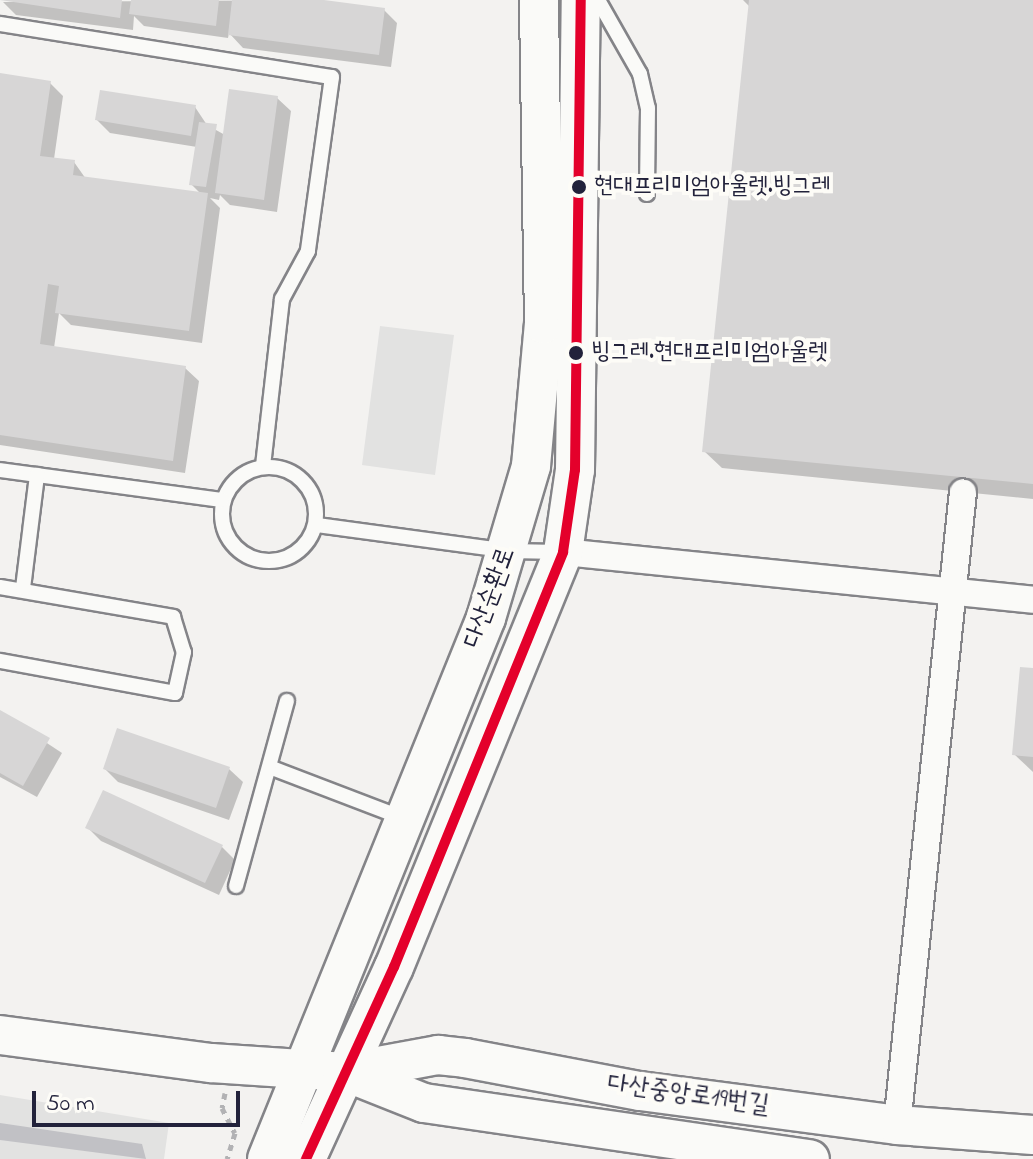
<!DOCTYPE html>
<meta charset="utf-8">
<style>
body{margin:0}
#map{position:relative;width:1033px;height:1159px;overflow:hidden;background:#f3f2f0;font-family:"Indie Flower","Poor Story",sans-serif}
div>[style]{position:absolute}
.green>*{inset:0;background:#e2e2e1}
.water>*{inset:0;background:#c1c1c5}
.shadow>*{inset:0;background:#0003}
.building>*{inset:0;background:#d7d6d6}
.path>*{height:5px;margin-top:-2.5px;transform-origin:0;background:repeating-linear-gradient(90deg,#b2b2b4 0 6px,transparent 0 12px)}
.roads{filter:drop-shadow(2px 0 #848488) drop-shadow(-2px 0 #848488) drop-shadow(0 2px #848488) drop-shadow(0 -2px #848488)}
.lane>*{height:14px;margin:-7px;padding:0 7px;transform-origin:7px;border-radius:7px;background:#fafaf8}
.lane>.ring{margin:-7px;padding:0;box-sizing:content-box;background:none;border:14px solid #fafaf8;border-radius:50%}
.street>*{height:26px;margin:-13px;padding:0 13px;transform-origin:13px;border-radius:13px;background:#fafaf8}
.secondary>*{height:38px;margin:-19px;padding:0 19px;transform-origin:19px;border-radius:19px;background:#fafaf8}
.bus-1>*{height:10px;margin:-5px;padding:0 5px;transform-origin:5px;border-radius:5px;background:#e4002b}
.dots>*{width:22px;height:22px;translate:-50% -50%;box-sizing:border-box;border:4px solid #fdfcf7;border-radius:50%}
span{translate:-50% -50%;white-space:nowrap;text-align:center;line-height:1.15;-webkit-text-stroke:8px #fdfcf7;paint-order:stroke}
.bus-label{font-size:24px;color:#22223b}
.left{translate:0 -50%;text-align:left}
.street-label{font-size:26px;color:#22223b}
.scale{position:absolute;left:32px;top:1091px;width:208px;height:36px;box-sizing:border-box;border:4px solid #22223b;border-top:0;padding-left:10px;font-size:24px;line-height:28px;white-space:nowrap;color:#22223b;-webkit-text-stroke:6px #fdfcf7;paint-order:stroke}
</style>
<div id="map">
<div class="green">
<i style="clip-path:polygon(380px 326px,454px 335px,435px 475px,362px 465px)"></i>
<i style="clip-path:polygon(0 1095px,169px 1123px,164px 1159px,0 1159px)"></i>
</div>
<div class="water">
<i style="clip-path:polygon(0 1123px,142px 1144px,146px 1159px,0 1140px)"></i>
</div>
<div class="shadow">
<i style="clip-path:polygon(316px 0,384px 10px,397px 23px,391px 67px,243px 48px,229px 33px,228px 38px,144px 26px,134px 16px,133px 30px,16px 15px,3px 2px)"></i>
<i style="clip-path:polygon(743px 0,1033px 0,1033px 499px,722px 468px,704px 451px,750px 7px)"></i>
<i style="clip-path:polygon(0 75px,50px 83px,63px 96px,54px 159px,74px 162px,86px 179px,201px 194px,191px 184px,197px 147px,110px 133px,97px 120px,195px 107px,207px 125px,225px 135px,277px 98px,291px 111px,277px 212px,230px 205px,220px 195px,219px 200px,210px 198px,220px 208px,202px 343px,71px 325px,59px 313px,54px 348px,185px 368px,199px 381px,185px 473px,0 445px)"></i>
<i style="clip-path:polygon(1033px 670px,1033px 772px,1014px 754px)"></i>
<i style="clip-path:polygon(0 712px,62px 753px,37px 797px,0 777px)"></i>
<i style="clip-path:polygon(118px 731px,229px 769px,243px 782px,229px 820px,118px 782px,105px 769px)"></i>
<i style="clip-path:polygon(88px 828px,221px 846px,235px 860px,219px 895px,101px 841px)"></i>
</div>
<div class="building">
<i style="clip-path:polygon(0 0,122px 0,120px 18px)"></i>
<i style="clip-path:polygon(131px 0,219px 0,216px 26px,129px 14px)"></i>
<i style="clip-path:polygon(232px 0,324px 0,385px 8px,379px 55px,228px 35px)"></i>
<i style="clip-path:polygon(749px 0,1033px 0,1033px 484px,702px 452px)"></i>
<i style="clip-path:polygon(0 73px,51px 81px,40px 156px,75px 160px,73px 175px,208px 193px,189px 331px,55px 313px,59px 286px,48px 284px,40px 344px,186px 366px,173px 461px,0 435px)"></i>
<i style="clip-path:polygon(229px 89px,278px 96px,264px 200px,215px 193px)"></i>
<i style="clip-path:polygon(100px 90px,196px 105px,191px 136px,95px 120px)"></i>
<i style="clip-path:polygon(199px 122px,217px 124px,206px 187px,189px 185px)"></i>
<i style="clip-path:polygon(1020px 667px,1033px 668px,1033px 757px,1012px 755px)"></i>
<i style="clip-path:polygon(0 710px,50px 738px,23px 786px,0 773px)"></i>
<i style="clip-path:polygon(117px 728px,230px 767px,216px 808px,103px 769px)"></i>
<i style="clip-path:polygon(103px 790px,223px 845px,205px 883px,85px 828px)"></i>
</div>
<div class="path">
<i style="left:225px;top:1093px;width:15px;rotate:101deg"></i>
<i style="left:222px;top:1108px;width:28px;rotate:63deg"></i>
<i style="left:235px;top:1133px;width:27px;rotate:107deg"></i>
</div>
<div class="roads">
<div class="lane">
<i style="left:598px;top:0;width:85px;rotate:60.4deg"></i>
<i style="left:640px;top:74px;width:35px;rotate:77deg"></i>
<i style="left:648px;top:108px;width:86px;rotate:90.7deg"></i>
<i style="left:0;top:24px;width:336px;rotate:9.1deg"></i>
<i style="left:332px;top:77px;width:176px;rotate:97.9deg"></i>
<i style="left:308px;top:251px;width:55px;rotate:118.4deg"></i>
<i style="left:282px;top:299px;width:168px;rotate:96.5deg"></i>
<i class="ring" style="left:222px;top:467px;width:80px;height:80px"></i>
<i style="left:0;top:470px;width:224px;rotate:7.7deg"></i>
<i style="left:317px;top:525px;width:195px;rotate:7.7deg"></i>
<i style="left:510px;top:551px;width:49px;rotate:1.2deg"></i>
<i style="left:0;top:587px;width:176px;rotate:9.8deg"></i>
<i style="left:173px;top:617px;width:37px;rotate:73deg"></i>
<i style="left:184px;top:652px;width:42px;rotate:102.4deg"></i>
<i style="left:175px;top:693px;width:178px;rotate:-169.6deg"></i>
<i style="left:23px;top:588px;width:114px;rotate:-82.9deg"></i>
<i style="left:272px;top:768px;width:140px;rotate:20.9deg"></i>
<i style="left:236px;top:886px;width:192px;rotate:-74.6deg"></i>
</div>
<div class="street">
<i style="left:563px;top:552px;width:472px;rotate:5.8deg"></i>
<i style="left:897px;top:1125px;width:636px;rotate:-84.05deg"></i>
</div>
<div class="secondary">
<i style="left:0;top:1035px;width:213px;rotate:7.6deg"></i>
<i style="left:211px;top:1063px;width:135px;rotate:3.8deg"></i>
<i style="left:346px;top:1072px;width:94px;rotate:-10.5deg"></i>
<i style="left:438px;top:1055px;width:27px;rotate:6deg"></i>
<i style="left:465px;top:1058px;width:178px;rotate:10.7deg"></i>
<i style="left:640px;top:1091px;width:259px;rotate:7.5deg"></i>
<i style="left:897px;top:1125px;width:136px;rotate:4.2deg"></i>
<i style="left:346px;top:1072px;width:84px;rotate:21.7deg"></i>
<i style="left:424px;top:1103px;width:390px;rotate:8.3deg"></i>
<i style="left:267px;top:1159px;width:584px;rotate:-67.96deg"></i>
<i style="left:486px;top:618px;width:159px;rotate:-73.5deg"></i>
<i style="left:531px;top:466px;width:143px;rotate:-84.8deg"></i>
<i style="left:544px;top:324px;width:324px;rotate:-90.9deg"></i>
<i style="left:306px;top:1159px;width:211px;rotate:-65.4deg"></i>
<i style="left:394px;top:967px;width:448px;rotate:-67.8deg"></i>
<i style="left:563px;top:552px;width:83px;rotate:-81.7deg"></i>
<i style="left:575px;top:470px;width:470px;rotate:-89.3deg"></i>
</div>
</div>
<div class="bus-1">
<i style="left:306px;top:1159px;width:211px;rotate:-65.4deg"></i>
<i style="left:394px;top:967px;width:448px;rotate:-67.8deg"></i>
<i style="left:563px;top:552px;width:83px;rotate:-81.7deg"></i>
<i style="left:575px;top:470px;width:470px;rotate:-89.3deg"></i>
</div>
<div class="dots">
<i style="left:579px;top:187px;background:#22223b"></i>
<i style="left:576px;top:353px;background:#22223b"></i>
</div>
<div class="bus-label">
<span class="left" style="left:594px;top:187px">현대프리미엄아울렛.빙그레</span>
<span class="left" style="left:591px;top:353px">빙그레.현대프리미엄아울렛</span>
</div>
<div class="street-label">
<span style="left:491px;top:598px;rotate:-70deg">다산순환로</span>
<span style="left:688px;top:1096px;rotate:8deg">다산중앙로19번길</span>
</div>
<div class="scale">50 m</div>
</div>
